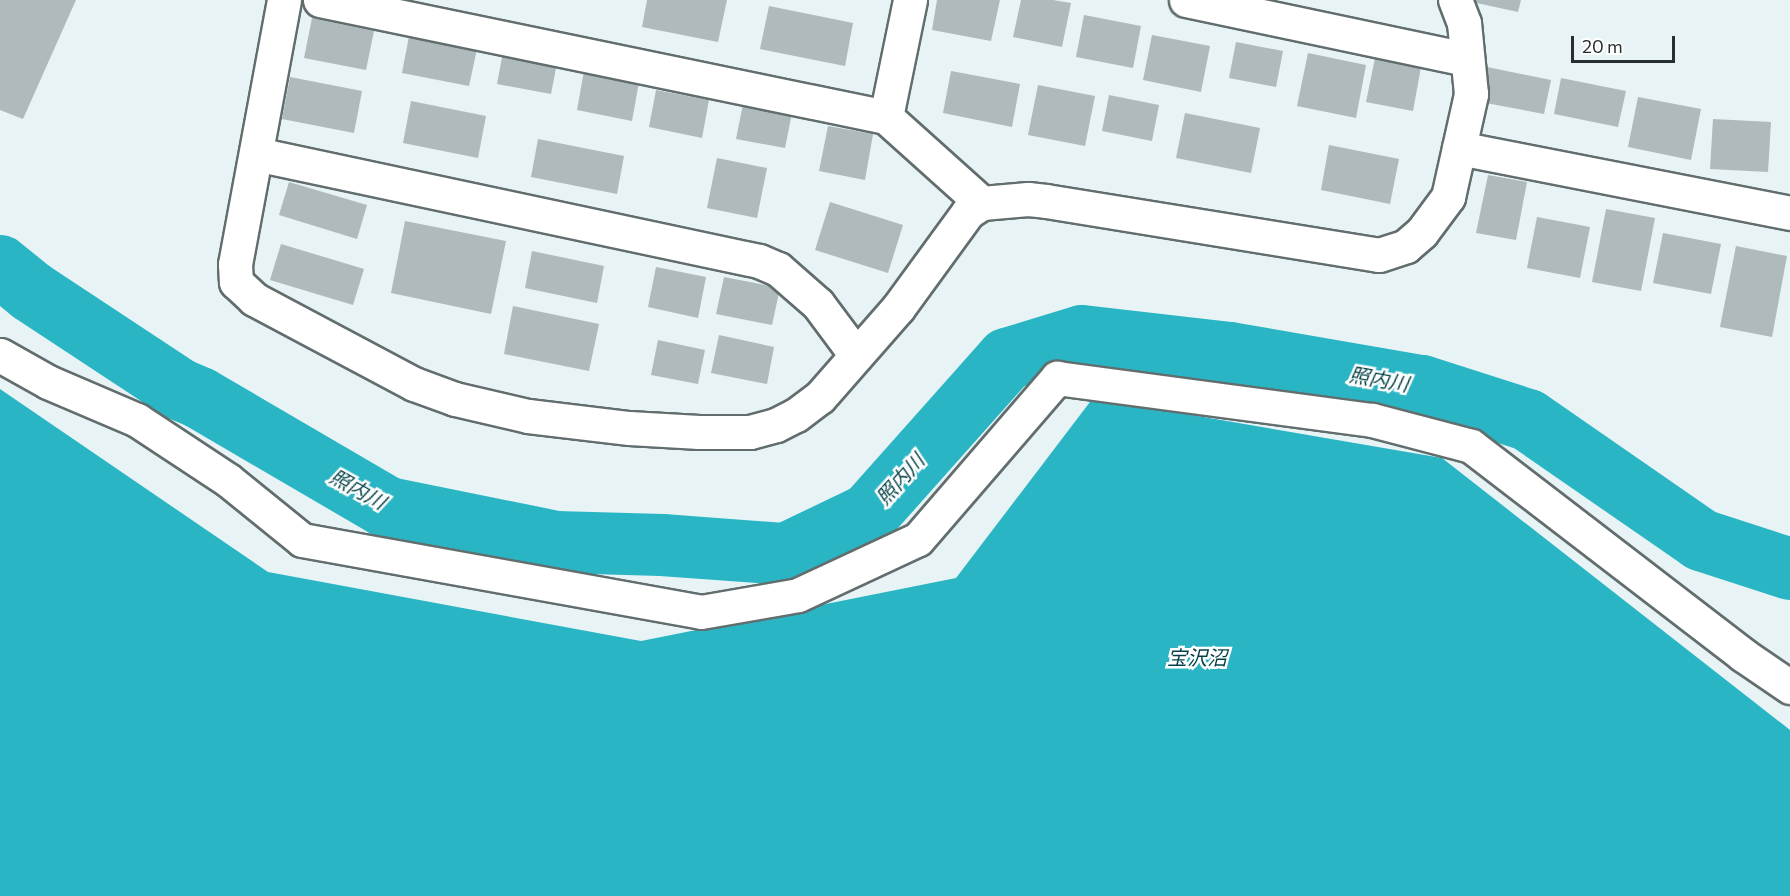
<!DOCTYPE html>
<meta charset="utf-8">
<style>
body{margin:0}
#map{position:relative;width:1790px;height:896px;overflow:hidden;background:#e7f3f5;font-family:Commissioner,"Noto Sans JP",sans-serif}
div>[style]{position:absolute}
.water>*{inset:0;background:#29b5c4}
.river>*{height:62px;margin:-31px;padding:0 31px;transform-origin:31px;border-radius:31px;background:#29b5c4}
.building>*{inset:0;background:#aebabb}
.roads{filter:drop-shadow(2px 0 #626d6e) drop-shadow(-2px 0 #626d6e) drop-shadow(0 2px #626d6e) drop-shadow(0 -2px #626d6e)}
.minor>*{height:33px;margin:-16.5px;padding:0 16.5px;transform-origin:16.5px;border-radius:16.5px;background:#fff}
span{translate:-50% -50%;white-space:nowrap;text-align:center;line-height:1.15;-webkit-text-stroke:5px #fff;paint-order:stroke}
.water-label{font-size:20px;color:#003f45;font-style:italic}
.scale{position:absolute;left:1571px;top:36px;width:104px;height:27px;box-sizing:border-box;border:3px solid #282d2d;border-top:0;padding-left:8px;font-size:18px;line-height:21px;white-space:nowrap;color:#282d2d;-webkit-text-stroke:4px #fff;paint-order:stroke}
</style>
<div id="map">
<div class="water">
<i style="clip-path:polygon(0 389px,268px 572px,641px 641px,956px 578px,1093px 398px,1442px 458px,1790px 730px,1790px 896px,0 896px)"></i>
</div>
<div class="river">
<i style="left:0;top:266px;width:41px;rotate:39.1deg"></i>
<i style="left:32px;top:292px;width:176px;rotate:33.4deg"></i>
<i style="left:179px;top:389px;width:23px;rotate:23deg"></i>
<i style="left:200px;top:398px;width:218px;rotate:30.3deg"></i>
<i style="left:388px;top:508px;width:171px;rotate:11.4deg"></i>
<i style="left:556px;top:542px;width:106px;rotate:1.6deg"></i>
<i style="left:662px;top:545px;width:124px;rotate:4.2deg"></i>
<i style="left:786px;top:554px;width:92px;rotate:-25.7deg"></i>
<i style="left:869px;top:514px;width:208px;rotate:-48.3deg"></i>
<i style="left:1007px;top:359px;width:78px;rotate:-17deg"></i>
<i style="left:1082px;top:336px;width:149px;rotate:6.6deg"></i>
<i style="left:1230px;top:353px;width:195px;rotate:9.8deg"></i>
<i style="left:1422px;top:386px;width:111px;rotate:17.8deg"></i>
<i style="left:1528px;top:420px;width:211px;rotate:34.7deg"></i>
<i style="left:1701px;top:540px;width:94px;rotate:18deg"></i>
</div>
<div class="building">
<i style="clip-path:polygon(0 0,76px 0,23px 119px,0 110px)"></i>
<i style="clip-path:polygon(647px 0,727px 0,718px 42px,642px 27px)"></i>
<i style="clip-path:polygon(937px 0,1000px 0,991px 41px,932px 30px)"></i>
<i style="clip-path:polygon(1021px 0,1053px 0,1071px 3px,1062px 47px,1013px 37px)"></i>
<i style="clip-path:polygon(1463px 0,1521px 0,1518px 12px)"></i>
<i style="clip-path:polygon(769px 6px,853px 23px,845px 66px,760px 49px)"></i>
<i style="clip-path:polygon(1084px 15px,1141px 26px,1133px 68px,1076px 57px)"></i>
<i style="clip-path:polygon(312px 18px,374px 31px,366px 70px,304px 58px)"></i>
<i style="clip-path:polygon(1152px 35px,1210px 46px,1201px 92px,1143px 80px)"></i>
<i style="clip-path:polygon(409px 36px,477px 49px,469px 86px,402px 73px)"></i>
<i style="clip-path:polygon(1236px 42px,1283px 51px,1276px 87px,1229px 78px)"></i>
<i style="clip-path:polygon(503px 52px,557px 63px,551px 94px,497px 84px)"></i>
<i style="clip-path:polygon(1308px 53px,1366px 65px,1356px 118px,1297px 106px)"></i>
<i style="clip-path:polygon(1375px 58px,1421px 67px,1413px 111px,1366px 102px)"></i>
<i style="clip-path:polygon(1482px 66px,1551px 80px,1544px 114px,1475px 101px)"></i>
<i style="clip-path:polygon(584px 71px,639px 82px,632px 121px,577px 110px)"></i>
<i style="clip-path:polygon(951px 71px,1020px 84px,1012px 127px,943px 113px)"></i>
<i style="clip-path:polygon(290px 77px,362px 91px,354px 133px,282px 119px)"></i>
<i style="clip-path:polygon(1561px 78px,1626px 91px,1618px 127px,1554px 114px)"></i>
<i style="clip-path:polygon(1038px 85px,1095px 96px,1085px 146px,1028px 135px)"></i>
<i style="clip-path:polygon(656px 90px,709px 100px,702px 138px,649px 127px)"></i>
<i style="clip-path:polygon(1109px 95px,1159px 105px,1152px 141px,1102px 131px)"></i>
<i style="clip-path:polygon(1638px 97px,1701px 109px,1691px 160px,1628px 147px)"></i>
<i style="clip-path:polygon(411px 101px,486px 116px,478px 158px,403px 143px)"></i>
<i style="clip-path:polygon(743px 104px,792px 113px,785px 148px,736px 139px)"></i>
<i style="clip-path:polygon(1185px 113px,1260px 128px,1251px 173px,1176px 158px)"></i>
<i style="clip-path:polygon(1713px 119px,1771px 122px,1768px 172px,1710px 169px)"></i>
<i style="clip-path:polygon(828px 126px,873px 134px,865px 180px,819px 171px)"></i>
<i style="clip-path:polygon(538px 139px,624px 156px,617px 194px,531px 177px)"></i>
<i style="clip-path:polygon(1329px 145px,1399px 159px,1390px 204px,1321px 190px)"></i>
<i style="clip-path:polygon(717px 158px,767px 168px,757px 218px,707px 208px)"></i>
<i style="clip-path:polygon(1488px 175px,1527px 182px,1516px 240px,1476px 233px)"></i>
<i style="clip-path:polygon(289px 182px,367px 205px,357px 239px,279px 215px)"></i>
<i style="clip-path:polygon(830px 202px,903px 225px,888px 273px,815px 250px)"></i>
<i style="clip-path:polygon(1606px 209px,1655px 218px,1641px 291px,1592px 282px)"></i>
<i style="clip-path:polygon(1537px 217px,1590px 227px,1580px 278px,1527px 268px)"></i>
<i style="clip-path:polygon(405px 221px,506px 241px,491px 314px,391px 293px)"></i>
<i style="clip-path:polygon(1663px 233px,1721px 244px,1711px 294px,1653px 283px)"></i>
<i style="clip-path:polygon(281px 244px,364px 269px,353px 305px,270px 280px)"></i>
<i style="clip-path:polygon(1736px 246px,1787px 256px,1772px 337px,1720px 327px)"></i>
<i style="clip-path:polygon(532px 251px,604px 266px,597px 303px,525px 288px)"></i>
<i style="clip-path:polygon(656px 267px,706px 277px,698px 318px,648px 307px)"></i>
<i style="clip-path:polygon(724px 277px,780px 288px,772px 325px,716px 314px)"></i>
<i style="clip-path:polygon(513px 306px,599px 324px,589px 371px,504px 354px)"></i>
<i style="clip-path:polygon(719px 335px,774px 347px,767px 384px,711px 373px)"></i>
<i style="clip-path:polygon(658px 340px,705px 350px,698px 384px,651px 375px)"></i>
</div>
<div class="roads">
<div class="minor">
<i style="left:284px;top:0;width:269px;rotate:100.5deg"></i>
<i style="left:235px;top:264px;width:18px;rotate:87deg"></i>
<i style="left:236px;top:282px;width:25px;rotate:43deg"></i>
<i style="left:254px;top:299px;width:181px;rotate:28deg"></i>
<i style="left:414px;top:384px;width:44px;rotate:20.1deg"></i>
<i style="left:455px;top:399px;width:75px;rotate:13.1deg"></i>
<i style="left:528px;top:416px;width:102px;rotate:6.8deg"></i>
<i style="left:629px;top:428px;width:70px;rotate:3.3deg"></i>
<i style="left:699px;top:432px;width:51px"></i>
<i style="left:750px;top:432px;width:27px;rotate:-15deg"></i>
<i style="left:776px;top:425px;width:22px;rotate:-27deg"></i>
<i style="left:796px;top:415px;width:30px;rotate:-37deg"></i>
<i style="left:820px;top:397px;width:118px;rotate:-48.8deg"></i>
<i style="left:898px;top:308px;width:119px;rotate:-53.9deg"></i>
<i style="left:968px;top:212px;width:17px;rotate:-33deg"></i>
<i style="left:982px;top:203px;width:46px;rotate:-5deg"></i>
<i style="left:1028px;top:199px;width:18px;rotate:6deg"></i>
<i style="left:1046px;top:201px;width:337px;rotate:9.2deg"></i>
<i style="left:1379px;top:255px;width:28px;rotate:-18deg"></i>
<i style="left:1406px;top:246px;width:21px;rotate:-41deg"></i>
<i style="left:1422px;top:232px;width:44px;rotate:-53.4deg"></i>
<i style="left:1448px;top:197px;width:106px;rotate:-77.4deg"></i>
<i style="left:1471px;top:94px;width:71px;rotate:-95.6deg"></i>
<i style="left:1464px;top:23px;width:25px;rotate:-111deg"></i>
<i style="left:320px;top:0;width:578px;rotate:11.68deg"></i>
<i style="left:910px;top:0;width:119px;rotate:101.6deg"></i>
<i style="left:886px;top:117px;width:129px;rotate:41.9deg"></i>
<i style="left:1186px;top:0;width:287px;rotate:11.9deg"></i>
<i style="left:1459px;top:148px;width:337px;rotate:11.1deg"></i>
<i style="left:256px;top:154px;width:514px;rotate:12.01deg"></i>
<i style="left:759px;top:261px;width:21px;rotate:23deg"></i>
<i style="left:778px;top:269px;width:53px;rotate:41.2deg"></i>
<i style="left:818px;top:304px;width:64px;rotate:53.3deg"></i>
<i style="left:0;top:355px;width:55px;rotate:29.4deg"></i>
<i style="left:48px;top:382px;width:97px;rotate:23.1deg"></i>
<i style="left:137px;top:420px;width:109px;rotate:33.4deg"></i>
<i style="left:228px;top:480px;width:95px;rotate:39deg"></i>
<i style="left:302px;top:540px;width:405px;rotate:10.2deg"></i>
<i style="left:701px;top:612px;width:98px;rotate:-9.9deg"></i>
<i style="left:798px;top:595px;width:132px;rotate:-25deg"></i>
<i style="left:918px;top:539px;width:213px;rotate:-49.2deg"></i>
<i style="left:1057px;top:378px;width:318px;rotate:7.6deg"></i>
<i style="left:1372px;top:420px;width:102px;rotate:14.7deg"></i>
<i style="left:1471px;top:446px;width:343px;rotate:37.5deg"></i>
<i style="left:1743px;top:655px;width:57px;rotate:34.2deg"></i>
</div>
</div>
<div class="water-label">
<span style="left:1379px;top:379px;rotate:10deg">照内川</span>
<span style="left:900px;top:479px;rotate:-48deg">照内川</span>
<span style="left:358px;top:489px;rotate:29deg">照内川</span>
<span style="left:1197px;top:657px">宝沢沼</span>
</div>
<div class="scale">20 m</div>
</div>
